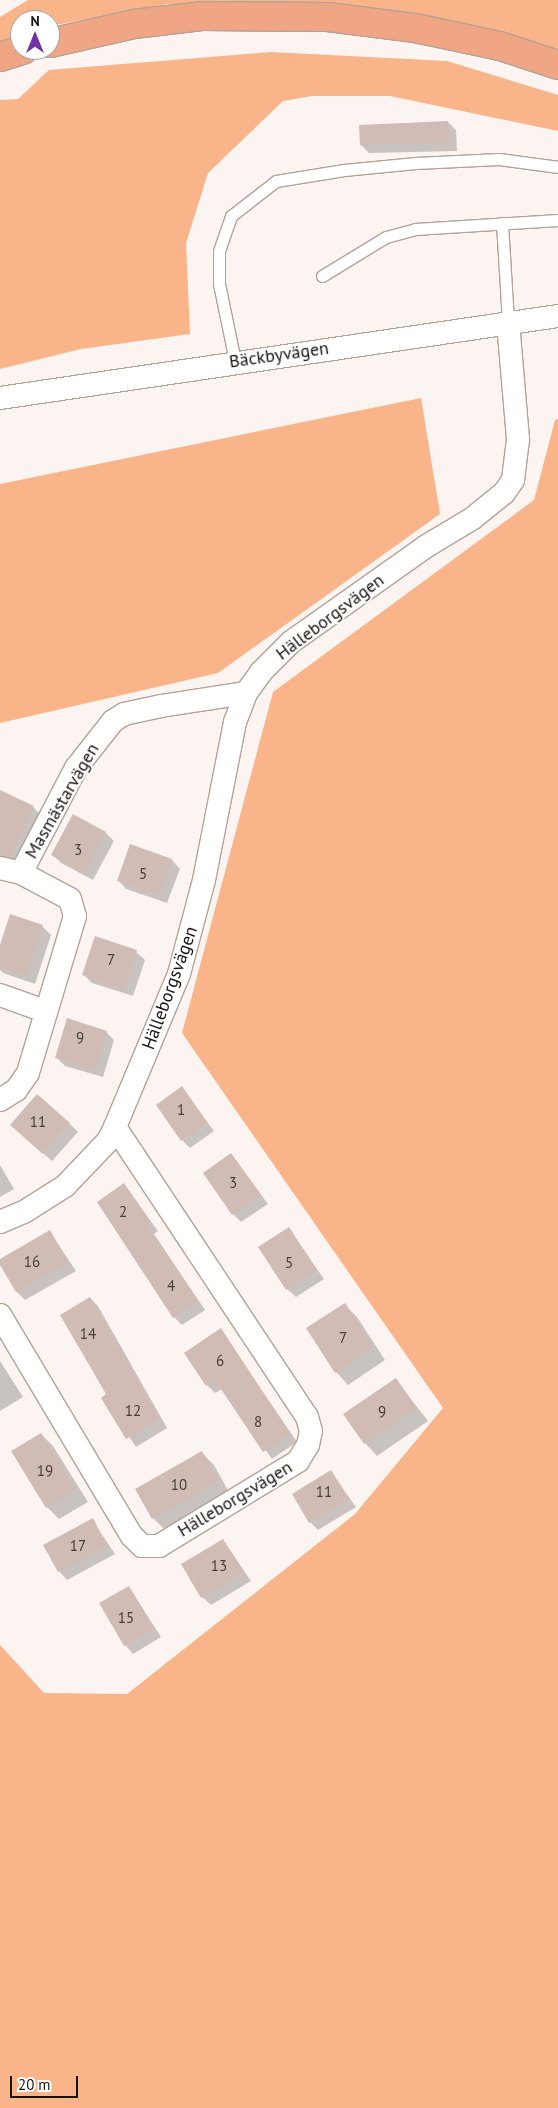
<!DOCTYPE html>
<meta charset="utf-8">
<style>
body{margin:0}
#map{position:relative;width:558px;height:2108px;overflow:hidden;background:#fcf4f0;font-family:"PT Sans",sans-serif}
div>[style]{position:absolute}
.green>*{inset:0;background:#fab48a}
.shadow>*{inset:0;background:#0003}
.building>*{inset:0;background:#d0bbb5}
.roads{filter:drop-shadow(1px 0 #b4a297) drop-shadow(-1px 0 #b4a297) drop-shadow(0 1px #b4a297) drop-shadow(0 -1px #b4a297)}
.service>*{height:11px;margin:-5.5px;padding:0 5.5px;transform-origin:5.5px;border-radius:5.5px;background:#fff}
.minor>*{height:22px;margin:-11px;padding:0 11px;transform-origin:11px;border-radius:11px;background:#fff}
.motorway>*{height:28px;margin:-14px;padding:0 14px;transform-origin:14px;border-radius:14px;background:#f0a684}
span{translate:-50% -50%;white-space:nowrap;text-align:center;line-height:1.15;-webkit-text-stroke:4px #fff;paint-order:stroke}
.number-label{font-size:15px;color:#473d38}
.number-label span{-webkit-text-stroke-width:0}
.street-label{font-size:18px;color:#19130f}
.north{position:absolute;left:10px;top:10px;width:50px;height:50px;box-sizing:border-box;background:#fff;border:1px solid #a3a19f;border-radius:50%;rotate:0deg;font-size:14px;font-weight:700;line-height:20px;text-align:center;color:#19130f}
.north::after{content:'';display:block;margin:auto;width:18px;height:22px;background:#7331a6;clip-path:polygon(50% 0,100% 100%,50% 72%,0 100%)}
.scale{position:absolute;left:10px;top:2076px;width:68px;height:22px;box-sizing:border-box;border:2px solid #19130f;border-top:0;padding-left:6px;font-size:15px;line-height:18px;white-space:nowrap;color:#19130f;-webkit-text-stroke:4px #fff;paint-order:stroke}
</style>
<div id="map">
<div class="green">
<i style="clip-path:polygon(28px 0,558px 0,558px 49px,462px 23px,338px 5px,169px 4px,50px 26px,50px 20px,20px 20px,20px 36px,0 43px,0 17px)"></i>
<i style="clip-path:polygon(271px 52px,447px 61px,558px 95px,558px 131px,390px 96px,312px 96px,283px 101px,208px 173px,186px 243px,190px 334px,81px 349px,0 369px,0 100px,18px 99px,49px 70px)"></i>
<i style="clip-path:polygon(421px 398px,440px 514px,218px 673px,0 723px,0 484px)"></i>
<i style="clip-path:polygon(558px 419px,558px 2108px,0 2108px,0 1645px,44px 1693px,127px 1694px,355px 1514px,443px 1408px,182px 1033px,273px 692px,534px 500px,555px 420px)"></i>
</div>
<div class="shadow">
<i style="clip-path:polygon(448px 122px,456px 130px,457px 151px,369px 153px,361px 145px)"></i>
<i style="clip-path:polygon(0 802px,33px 807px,41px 815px,18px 864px,0 856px)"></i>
<i style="clip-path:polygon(73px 815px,106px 833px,114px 841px,93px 880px,61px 863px,52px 854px)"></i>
<i style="clip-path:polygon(130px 846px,172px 860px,180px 869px,167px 903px,126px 889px,118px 880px)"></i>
<i style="clip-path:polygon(42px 926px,51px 935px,35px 984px,3px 973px,0 970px,0 949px)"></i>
<i style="clip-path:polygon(136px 952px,145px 960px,133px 996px,92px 983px,84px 975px)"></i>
<i style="clip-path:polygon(106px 1032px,114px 1040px,103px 1077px,65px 1066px,56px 1057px)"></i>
<i style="clip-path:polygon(182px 1088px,214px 1131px,190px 1148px,182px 1140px)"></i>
<i style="clip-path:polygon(69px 1123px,78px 1132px,52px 1161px,20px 1133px)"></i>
<i style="clip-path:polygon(231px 1154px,268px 1204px,241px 1222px,233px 1214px)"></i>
<i style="clip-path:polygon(0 1165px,14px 1189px,0 1197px)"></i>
<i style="clip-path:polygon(124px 1185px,158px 1231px,154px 1234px,205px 1310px,182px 1325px,174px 1317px)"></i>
<i style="clip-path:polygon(289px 1229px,324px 1279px,296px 1297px,287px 1289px)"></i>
<i style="clip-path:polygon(50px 1232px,76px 1271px,25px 1300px,17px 1292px,0 1260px)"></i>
<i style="clip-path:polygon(90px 1298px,98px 1306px,167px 1428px,136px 1447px,103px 1398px,108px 1395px)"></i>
<i style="clip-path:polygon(345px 1305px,357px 1317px,385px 1360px,348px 1385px,336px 1372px)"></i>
<i style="clip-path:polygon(221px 1330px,297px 1442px,272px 1459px,222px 1389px,215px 1393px,207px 1385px)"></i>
<i style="clip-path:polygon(0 1361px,23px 1397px,0 1411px)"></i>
<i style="clip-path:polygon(396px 1380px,428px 1421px,377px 1456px,365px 1443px)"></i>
<i style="clip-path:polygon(41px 1434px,53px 1446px,88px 1502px,59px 1519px,47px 1507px)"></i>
<i style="clip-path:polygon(202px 1453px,214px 1465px,230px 1494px,165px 1530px,153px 1518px)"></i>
<i style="clip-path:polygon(331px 1472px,356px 1507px,318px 1530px,310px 1522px)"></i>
<i style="clip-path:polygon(92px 1520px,115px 1554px,67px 1580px,59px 1571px)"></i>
<i style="clip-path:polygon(223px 1540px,251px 1581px,211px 1605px,202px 1597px)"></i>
<i style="clip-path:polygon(129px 1587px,161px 1637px,133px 1654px,125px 1645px)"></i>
</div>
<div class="building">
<i style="clip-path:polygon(448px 121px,449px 143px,360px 145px,359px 125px)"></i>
<i style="clip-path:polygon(0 790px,34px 806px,10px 857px,0 855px)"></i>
<i style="clip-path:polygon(73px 814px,106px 832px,84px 873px,51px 855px)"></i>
<i style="clip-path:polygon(130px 844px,172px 859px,159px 896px,117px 881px)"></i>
<i style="clip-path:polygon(10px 914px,43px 925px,26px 976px,0 967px,0 945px)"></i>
<i style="clip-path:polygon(95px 936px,137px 950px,124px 989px,82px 975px)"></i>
<i style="clip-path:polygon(67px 1018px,107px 1031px,95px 1070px,55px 1058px)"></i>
<i style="clip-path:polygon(182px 1086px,207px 1122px,181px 1141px,156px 1105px)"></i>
<i style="clip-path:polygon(37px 1094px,70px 1123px,43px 1154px,10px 1125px)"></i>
<i style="clip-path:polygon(231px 1153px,261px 1195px,232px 1215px,203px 1173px)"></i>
<i style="clip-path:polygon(124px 1183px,151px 1222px,147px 1225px,198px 1301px,173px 1318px,97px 1202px)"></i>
<i style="clip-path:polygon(289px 1227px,317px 1270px,286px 1290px,258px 1247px)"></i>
<i style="clip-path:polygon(50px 1230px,68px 1262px,16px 1292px,0 1265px,0 1259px)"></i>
<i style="clip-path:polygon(90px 1297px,160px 1419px,126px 1439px,101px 1398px,106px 1394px,60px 1315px)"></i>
<i style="clip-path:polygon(345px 1303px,374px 1347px,335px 1373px,306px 1328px)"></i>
<i style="clip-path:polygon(221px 1328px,290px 1434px,263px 1452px,215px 1380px,206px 1386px,184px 1353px)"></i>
<i style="clip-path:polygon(396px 1378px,417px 1408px,364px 1444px,343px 1414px)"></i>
<i style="clip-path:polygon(41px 1433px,76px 1490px,46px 1508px,11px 1451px)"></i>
<i style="clip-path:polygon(202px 1451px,219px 1481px,152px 1519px,135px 1489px)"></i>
<i style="clip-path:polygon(331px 1470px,349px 1499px,309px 1523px,292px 1494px)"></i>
<i style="clip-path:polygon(93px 1518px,107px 1546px,58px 1572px,43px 1545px)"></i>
<i style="clip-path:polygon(223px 1539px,244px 1572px,201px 1598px,181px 1564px)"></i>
<i style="clip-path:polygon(129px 1586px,154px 1628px,124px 1646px,99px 1603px)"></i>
</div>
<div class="roads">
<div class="service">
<i style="left:502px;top:223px;width:99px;rotate:86.5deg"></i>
<i style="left:322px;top:276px;width:75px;rotate:-31.4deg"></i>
<i style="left:386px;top:237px;width:30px;rotate:-15deg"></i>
<i style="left:415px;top:229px;width:143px;rotate:-3.6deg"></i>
<i style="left:235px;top:361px;width:79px;rotate:-101.7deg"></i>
<i style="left:219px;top:284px;width:33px;rotate:-90deg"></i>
<i style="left:219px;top:251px;width:37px;rotate:-71deg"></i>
<i style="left:231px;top:216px;width:57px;rotate:-37.9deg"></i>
<i style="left:276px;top:181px;width:69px;rotate:-9.2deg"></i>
<i style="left:344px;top:170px;width:72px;rotate:-5.6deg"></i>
<i style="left:416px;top:163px;width:83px;rotate:-2.8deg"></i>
<i style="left:499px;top:159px;width:60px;rotate:7.7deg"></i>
</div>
<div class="minor">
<i style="left:0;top:398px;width:564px;rotate:-8.36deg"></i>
<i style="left:0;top:868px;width:22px;rotate:13deg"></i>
<i style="left:21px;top:873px;width:55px;rotate:28deg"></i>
<i style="left:70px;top:899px;width:18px;rotate:74deg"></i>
<i style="left:75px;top:916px;width:164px;rotate:106.7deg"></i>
<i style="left:28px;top:1073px;width:21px;rotate:125deg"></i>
<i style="left:16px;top:1090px;width:19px;rotate:148deg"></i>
<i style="left:21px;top:873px;width:119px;rotate:-62.4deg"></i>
<i style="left:76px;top:768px;width:60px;rotate:-51.8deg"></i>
<i style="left:113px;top:721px;width:13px;rotate:-32deg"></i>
<i style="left:124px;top:714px;width:38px;rotate:-12deg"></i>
<i style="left:161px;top:706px;width:86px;rotate:-8.7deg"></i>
<i style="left:0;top:995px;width:48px;rotate:19.6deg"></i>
<i style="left:0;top:1222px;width:26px;rotate:-23deg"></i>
<i style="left:24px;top:1212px;width:49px;rotate:-32.4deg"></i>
<i style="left:65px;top:1186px;width:62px;rotate:-46.3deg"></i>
<i style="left:108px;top:1141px;width:16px;rotate:-63deg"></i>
<i style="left:115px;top:1127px;width:166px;rotate:-67.3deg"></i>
<i style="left:179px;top:974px;width:97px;rotate:-75.1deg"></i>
<i style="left:204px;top:880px;width:161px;rotate:-78.9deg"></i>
<i style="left:235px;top:722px;width:31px;rotate:-69deg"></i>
<i style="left:246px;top:693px;width:26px;rotate:-54deg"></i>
<i style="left:261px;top:672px;width:42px;rotate:-45deg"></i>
<i style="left:291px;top:642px;width:164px;rotate:-35.3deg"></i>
<i style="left:425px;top:547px;width:56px;rotate:-31.1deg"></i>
<i style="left:473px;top:518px;width:40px;rotate:-39deg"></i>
<i style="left:504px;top:493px;width:16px;rotate:-55deg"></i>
<i style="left:513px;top:480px;width:41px;rotate:-83deg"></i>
<i style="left:518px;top:439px;width:117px;rotate:-94.9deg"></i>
<i style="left:0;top:1315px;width:257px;rotate:59.2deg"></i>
<i style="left:132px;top:1536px;width:14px;rotate:45deg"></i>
<i style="left:142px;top:1546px;width:17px"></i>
<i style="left:159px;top:1546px;width:163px;rotate:-31.4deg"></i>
<i style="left:298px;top:1461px;width:19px;rotate:-58deg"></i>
<i style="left:308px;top:1445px;width:14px;rotate:-78deg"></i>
<i style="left:311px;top:1431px;width:15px;rotate:-106deg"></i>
<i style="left:307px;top:1417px;width:348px;rotate:-123.5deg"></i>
</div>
<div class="motorway">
<i style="left:50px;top:43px;width:86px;rotate:-12.7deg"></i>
<i style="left:134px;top:24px;width:68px;rotate:-6.7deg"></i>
<i style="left:202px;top:16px;width:126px;rotate:0.5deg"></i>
<i style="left:328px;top:17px;width:88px;rotate:7.2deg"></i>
<i style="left:415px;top:28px;width:87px;rotate:12deg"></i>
<i style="left:500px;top:46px;width:61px;rotate:18.1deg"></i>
<i style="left:0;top:57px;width:24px;rotate:-17deg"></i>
</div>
</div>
<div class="number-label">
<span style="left:78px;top:850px">3</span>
<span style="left:143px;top:874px">5</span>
<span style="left:111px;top:960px">7</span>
<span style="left:80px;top:1038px">9</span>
<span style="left:181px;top:1110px">1</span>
<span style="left:38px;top:1122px">11</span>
<span style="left:233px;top:1183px">3</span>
<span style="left:123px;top:1212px">2</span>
<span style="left:32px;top:1262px">16</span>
<span style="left:289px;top:1263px">5</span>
<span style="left:171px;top:1286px">4</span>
<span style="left:88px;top:1334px">14</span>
<span style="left:343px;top:1338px">7</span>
<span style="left:220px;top:1361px">6</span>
<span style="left:133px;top:1411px">12</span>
<span style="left:382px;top:1412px">9</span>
<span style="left:258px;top:1422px">8</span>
<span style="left:45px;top:1471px">19</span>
<span style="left:179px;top:1485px">10</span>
<span style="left:324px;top:1492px">11</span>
<span style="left:78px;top:1546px">17</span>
<span style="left:219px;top:1566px">13</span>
<span style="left:126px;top:1618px">15</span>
</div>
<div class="street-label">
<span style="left:279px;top:355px;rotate:-8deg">Bäckbyvägen</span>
<span style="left:330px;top:617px;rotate:-37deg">Hälleborgsvägen</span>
<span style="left:62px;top:801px;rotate:-60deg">Masmästarvägen</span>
<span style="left:170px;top:988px;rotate:-70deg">Hälleborgsvägen</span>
<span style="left:235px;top:1499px;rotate:-31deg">Hälleborgsvägen</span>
</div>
<div class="north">N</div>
<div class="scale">20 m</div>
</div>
